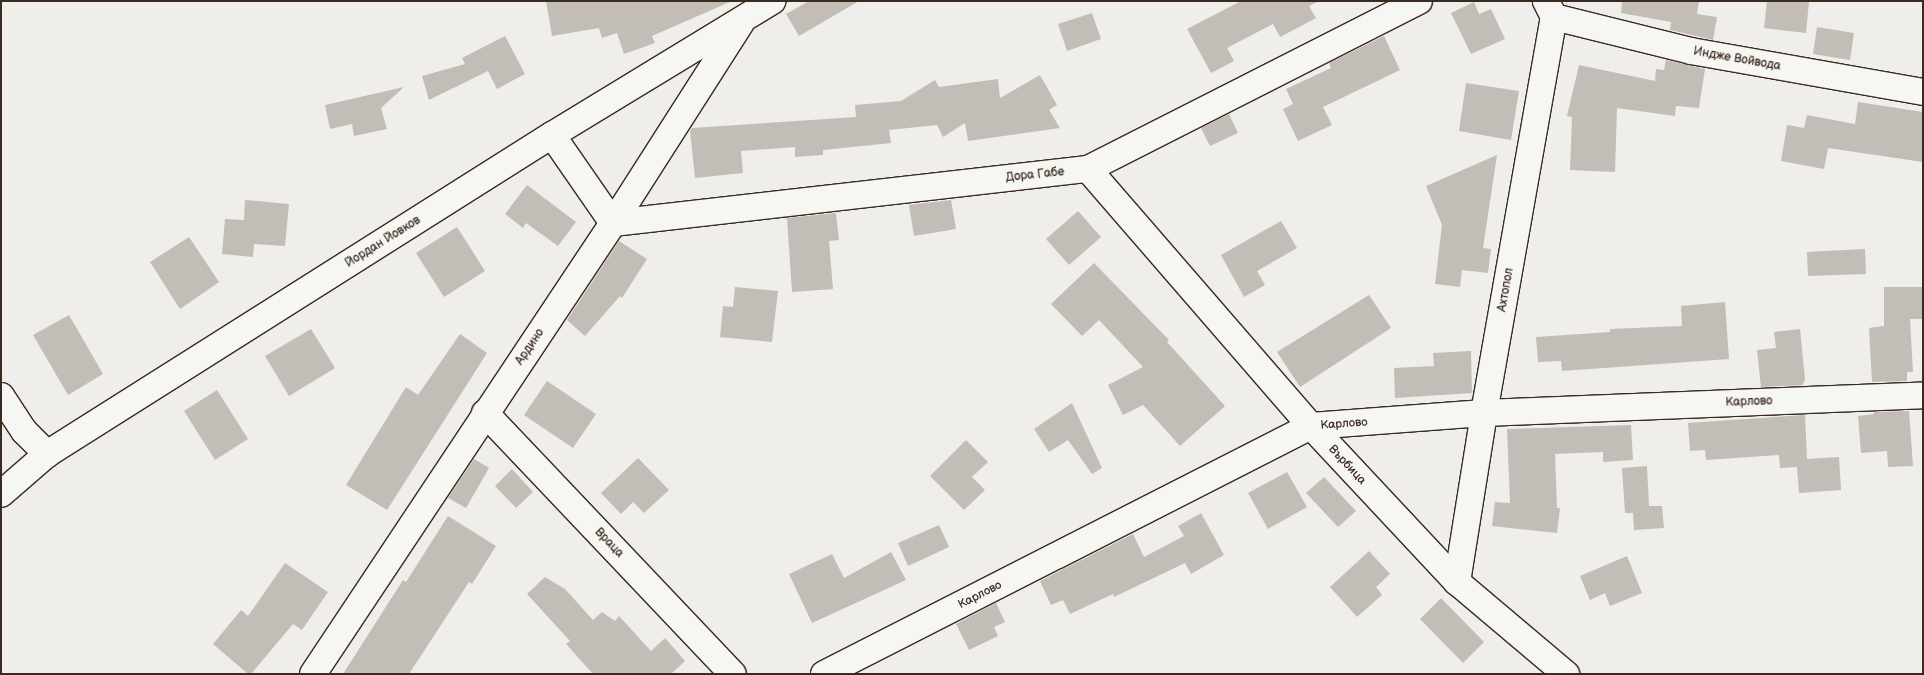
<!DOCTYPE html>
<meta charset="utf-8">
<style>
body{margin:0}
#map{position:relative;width:1924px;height:675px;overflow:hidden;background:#efeeea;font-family:"Balsamiq Sans",sans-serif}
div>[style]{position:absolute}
.building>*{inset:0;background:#c2bdb7}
.roads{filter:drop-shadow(1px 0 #3b2a1e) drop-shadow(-1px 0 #3b2a1e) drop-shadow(0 1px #3b2a1e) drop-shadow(0 -1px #3b2a1e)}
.street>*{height:26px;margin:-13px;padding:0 13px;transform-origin:13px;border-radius:13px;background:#f6f6f2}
span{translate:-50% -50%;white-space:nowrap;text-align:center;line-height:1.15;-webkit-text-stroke:4px #f6f6f2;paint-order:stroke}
.street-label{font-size:12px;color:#3b2a1e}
.frame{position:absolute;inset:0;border:2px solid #3b2a1e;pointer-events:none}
</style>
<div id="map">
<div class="building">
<i style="clip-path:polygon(546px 1px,732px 1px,652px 36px,655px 43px,624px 54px,617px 33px,602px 38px,599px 28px,552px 36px)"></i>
<i style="clip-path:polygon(809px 1px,859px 1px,799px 36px,786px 14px)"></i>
<i style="clip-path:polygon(1241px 1px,1319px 1px,1309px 6px,1316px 18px,1280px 37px,1273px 24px,1227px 48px,1234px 61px,1211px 73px,1187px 29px)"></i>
<i style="clip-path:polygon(1622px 1px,1699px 1px,1697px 14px,1717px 17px,1713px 40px,1670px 30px,1671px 22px,1621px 13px)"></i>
<i style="clip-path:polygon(1767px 1px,1809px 1px,1806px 33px,1764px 28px)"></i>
<i style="clip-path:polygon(1474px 2px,1479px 14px,1491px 9px,1505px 39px,1471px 54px,1451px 13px)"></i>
<i style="clip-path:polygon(1092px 13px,1101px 39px,1067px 51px,1058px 24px)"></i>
<i style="clip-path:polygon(1817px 27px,1854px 33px,1850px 60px,1813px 54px)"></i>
<i style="clip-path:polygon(505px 36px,525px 74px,497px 89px,488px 71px,429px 100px,422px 76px,465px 64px,462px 58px)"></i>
<i style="clip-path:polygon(1384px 36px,1400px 70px,1323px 107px,1332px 125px,1298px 141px,1283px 109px,1293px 104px,1286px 89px,1331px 68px,1329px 63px)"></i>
<i style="clip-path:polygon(1666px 60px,1705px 69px,1699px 108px,1676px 106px,1675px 116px,1617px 108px,1615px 172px,1570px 170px,1572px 117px,1567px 116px,1579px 65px,1655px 81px,1656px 69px,1664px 70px)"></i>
<i style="clip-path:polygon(1040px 75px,1057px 105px,1049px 110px,1060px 128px,968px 141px,965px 123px,943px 137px,937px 125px,889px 130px,891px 143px,823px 150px,823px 155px,795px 157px,795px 147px,741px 151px,743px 173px,695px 178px,690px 131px,692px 128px,856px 117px,855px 105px,901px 101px,935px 80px,939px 87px,998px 79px,1000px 98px)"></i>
<i style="clip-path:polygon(1466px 83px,1519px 91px,1511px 140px,1459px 131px)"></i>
<i style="clip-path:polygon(404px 87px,381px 108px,387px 129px,354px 136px,352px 124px,330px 129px,325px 105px)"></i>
<i style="clip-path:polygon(1858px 102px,1923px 112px,1923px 162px,1828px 148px,1824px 169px,1781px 161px,1787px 125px,1804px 128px,1807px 115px,1855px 124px)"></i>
<i style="clip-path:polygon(1229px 114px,1238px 133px,1210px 146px,1201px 128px)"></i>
<i style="clip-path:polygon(1497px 155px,1483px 248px,1491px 249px,1488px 273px,1462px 270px,1460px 287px,1435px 284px,1442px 225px,1426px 186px)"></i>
<i style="clip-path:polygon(527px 185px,576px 222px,558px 246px,526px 223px,523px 228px,505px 214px)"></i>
<i style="clip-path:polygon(245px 200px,289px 204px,285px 246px,254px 244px,253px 257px,222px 254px,225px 219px,244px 220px)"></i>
<i style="clip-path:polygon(951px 200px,956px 229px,914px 236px,909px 205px)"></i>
<i style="clip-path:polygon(1078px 211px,1101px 237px,1069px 265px,1046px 239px)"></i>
<i style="clip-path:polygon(836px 213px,839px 240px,829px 241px,833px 289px,792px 292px,787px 218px)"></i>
<i style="clip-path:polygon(1281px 221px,1297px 248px,1257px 271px,1265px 285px,1244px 297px,1221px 255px)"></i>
<i style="clip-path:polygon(457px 227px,485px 271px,444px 297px,416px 253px)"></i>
<i style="clip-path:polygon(189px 237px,219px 282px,180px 309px,150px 262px)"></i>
<i style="clip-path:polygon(619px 241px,647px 259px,622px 298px,620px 296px,585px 336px,567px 320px)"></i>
<i style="clip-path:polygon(1865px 249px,1866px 274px,1808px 276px,1807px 252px)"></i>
<i style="clip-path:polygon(1094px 263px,1169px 340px,1167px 342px,1225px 406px,1180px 446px,1143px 405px,1123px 415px,1108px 385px,1143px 367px,1099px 320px,1082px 336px,1051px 304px)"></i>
<i style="clip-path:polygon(735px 287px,778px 291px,772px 342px,720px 337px,723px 306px,733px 307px)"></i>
<i style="clip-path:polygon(1884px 287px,1923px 287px,1923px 319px,1910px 319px,1913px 372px,1907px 372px,1907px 381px,1872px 382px,1869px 328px,1884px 326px)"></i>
<i style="clip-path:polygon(1369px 295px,1391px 328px,1300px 387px,1277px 352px)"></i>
<i style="clip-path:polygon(1725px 302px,1729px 359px,1562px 371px,1561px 361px,1538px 362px,1536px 337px,1610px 332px,1610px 329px,1682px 326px,1681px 306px)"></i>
<i style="clip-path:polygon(69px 315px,103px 374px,68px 395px,33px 335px)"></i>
<i style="clip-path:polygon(311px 329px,335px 368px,289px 396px,265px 356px)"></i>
<i style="clip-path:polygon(1800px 329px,1805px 379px,1803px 385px,1761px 387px,1757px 350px,1776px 348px,1774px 332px)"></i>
<i style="clip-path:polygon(460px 334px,487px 353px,387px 510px,346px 485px,406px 387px,418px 395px)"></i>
<i style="clip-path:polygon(1471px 351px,1472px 393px,1395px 398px,1394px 368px,1434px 366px,1433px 353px)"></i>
<i style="clip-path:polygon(547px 381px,596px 414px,573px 448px,524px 415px)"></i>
<i style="clip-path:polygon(217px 390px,248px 439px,215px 460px,184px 411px)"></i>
<i style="clip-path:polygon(1072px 403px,1102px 468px,1092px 474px,1068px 440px,1049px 452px,1034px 429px)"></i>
<i style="clip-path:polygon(1909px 411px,1913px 466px,1888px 467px,1887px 451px,1861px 453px,1858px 416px,1874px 414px,1874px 412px)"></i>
<i style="clip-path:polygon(1805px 415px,1807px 459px,1839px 457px,1841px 490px,1799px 493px,1797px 467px,1780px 468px,1779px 455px,1706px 460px,1705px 450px,1690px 451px,1688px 423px)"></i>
<i style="clip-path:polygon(1631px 425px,1633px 460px,1603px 462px,1603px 452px,1555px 454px,1557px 508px,1560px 508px,1557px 533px,1492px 526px,1495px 502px,1510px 503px,1507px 429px)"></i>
<i style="clip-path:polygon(966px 440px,988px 462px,972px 477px,985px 490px,964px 510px,930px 476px)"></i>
<i style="clip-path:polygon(638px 458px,669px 490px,644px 513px,633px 502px,621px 514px,601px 493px)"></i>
<i style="clip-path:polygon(474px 459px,489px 468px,466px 508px,448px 498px)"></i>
<i style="clip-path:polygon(1647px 466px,1649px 506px,1662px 506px,1664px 528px,1634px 530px,1633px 513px,1625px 513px,1622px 468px)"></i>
<i style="clip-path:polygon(512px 469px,533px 492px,516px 508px,495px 486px)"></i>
<i style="clip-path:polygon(1287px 472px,1307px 507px,1268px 529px,1248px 493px)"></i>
<i style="clip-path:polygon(1324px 477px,1356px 511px,1338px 527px,1306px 493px)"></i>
<i style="clip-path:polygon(1201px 513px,1224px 555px,1191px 574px,1185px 563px,1114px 597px,1113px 594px,1070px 614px,1063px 600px,1051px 605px,1040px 581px,1133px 534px,1144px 557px,1184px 536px,1178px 526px)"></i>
<i style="clip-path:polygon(448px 516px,496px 546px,472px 584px,469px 582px,409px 674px,343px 674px,403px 580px,406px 582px)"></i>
<i style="clip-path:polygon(939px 525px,949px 547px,908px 566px,898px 543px)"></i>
<i style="clip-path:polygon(1369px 551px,1390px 574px,1376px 587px,1382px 595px,1357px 617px,1330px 587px)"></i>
<i style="clip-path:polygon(891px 552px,906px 580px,812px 623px,789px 574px,832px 554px,844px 578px)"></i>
<i style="clip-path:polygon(1627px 556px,1642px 593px,1610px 606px,1605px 593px,1590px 600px,1580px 576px)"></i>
<i style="clip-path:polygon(285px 563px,328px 592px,302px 630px,293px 624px,251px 674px,248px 674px,213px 644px,241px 610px,248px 616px)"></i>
<i style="clip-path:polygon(545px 577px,565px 589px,593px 620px,602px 612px,615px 621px,619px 616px,651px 651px,665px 638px,685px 661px,671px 674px,593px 674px,566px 644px,570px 641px,527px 594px)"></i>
<i style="clip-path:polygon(1441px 598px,1484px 642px,1463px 663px,1420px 619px)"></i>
<i style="clip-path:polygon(996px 603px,1005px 622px,994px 627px,998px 636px,969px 650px,956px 624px)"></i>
</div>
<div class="roads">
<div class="street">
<i style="left:1554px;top:17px;width:141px;rotate:13.9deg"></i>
<i style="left:1691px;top:51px;width:236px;rotate:10deg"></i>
<i style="left:552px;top:135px;width:107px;rotate:55.3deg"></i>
<i style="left:613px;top:223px;width:478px;rotate:-6.5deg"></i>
<i style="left:1088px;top:169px;width:371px;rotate:-26.9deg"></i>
<i style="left:1088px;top:169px;width:340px;rotate:49.1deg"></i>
<i style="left:1311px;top:426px;width:214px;rotate:46.9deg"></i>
<i style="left:1457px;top:582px;width:143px;rotate:40.2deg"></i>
<i style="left:1px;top:396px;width:42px;rotate:56.7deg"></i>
<i style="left:24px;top:431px;width:33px;rotate:45deg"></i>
<i style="left:485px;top:413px;width:360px;rotate:46.5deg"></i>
<i style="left:1px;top:494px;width:61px;rotate:-41deg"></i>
<i style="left:47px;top:454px;width:597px;rotate:-32.28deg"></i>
<i style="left:552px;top:135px;width:258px;rotate:-31.3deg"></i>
<i style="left:1457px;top:582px;width:171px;rotate:-80.9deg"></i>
<i style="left:1484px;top:413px;width:402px;rotate:-80deg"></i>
<i style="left:1554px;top:17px;width:18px;rotate:-117deg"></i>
<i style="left:313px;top:674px;width:542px;rotate:-56.37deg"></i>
<i style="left:613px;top:223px;width:237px;rotate:-57.4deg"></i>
<i style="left:824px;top:674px;width:547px;rotate:-26.99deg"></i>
<i style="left:1311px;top:426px;width:173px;rotate:-4.3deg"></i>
<i style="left:1484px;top:413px;width:439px;rotate:-2.3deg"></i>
</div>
</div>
<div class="street-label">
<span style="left:1737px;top:59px;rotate:10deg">Индже Войвода</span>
<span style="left:1035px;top:175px;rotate:-6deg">Дора Габе</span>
<span style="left:383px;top:242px;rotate:-32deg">Йордан Йовков</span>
<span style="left:1506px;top:290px;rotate:-80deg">Ахтопол</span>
<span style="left:530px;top:347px;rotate:-56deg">Ардино</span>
<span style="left:1749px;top:402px;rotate:-2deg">Карлово</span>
<span style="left:1344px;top:424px;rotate:-4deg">Карлово</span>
<span style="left:1347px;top:465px;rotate:47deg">Върбица</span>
<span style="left:609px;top:543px;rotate:46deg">Враца</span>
<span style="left:980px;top:595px;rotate:-27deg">Карлово</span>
</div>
<div class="frame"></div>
</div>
